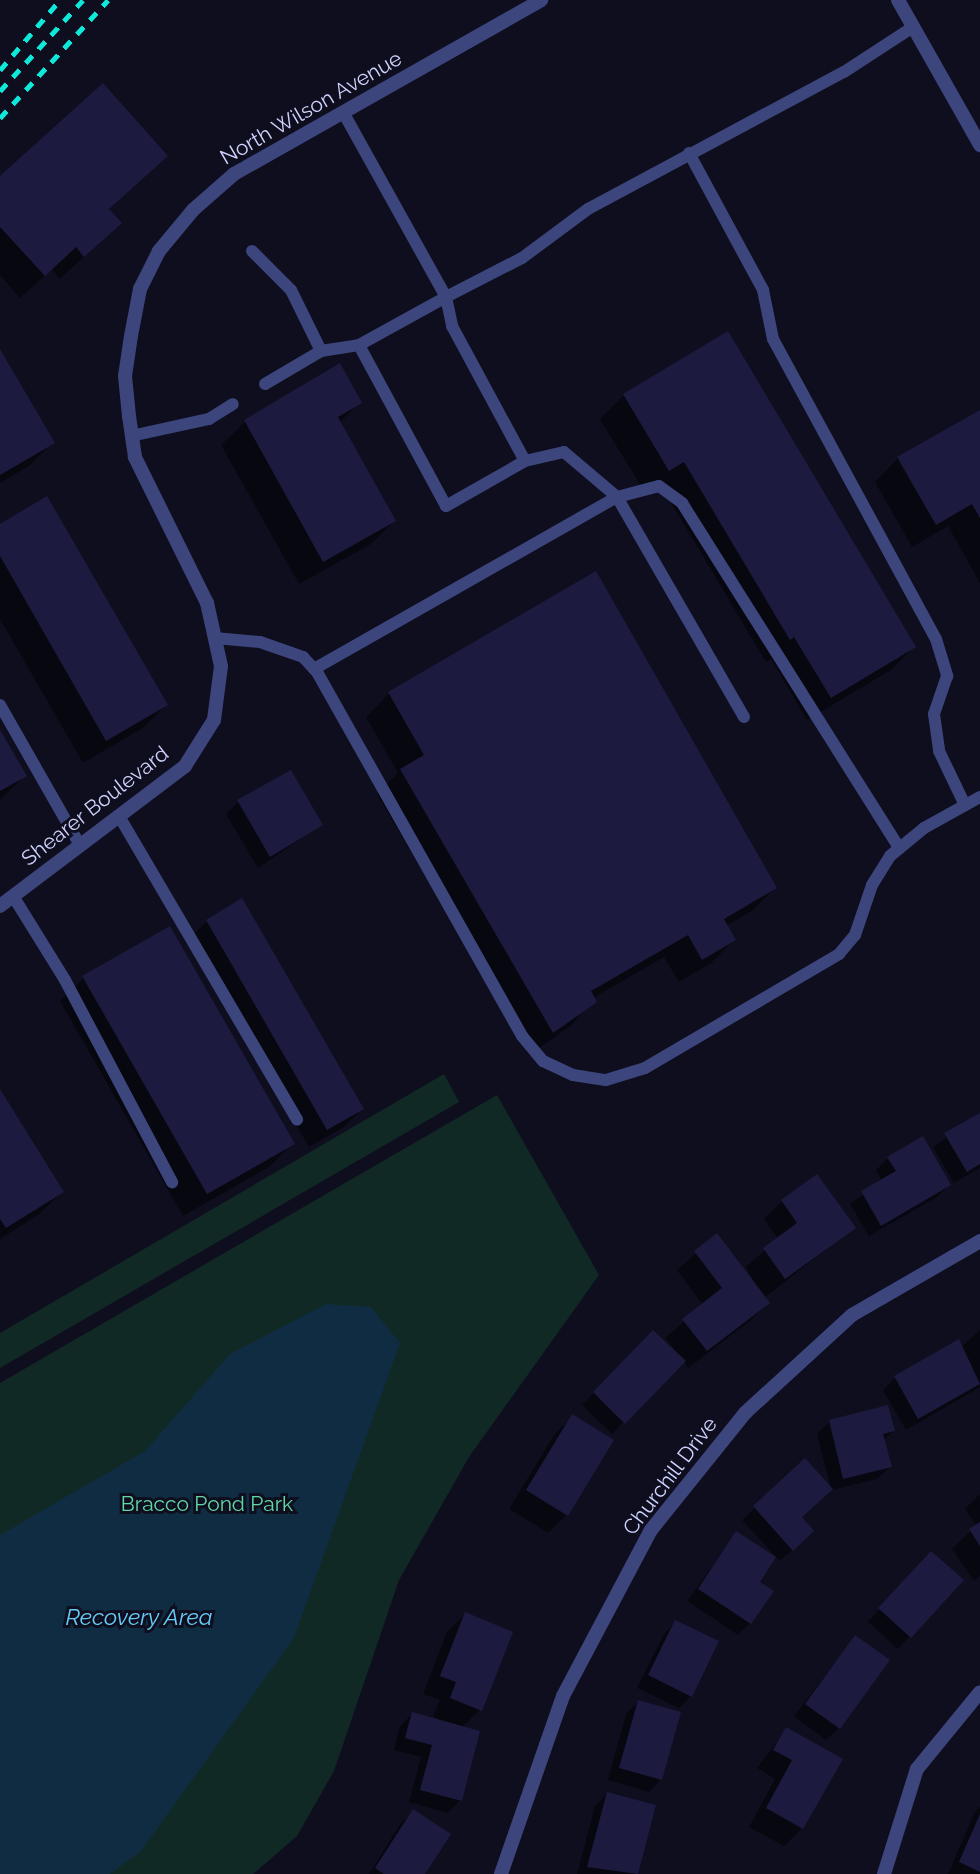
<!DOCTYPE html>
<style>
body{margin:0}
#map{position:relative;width:980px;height:1874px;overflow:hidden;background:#0e0e1f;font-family:Raleway,sans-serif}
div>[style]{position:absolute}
.green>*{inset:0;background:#112924}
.water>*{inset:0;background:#102c42}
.shadow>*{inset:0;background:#0007}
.building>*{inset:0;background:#1c1b3f}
.service>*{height:12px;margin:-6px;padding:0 6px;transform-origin:6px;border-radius:6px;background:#3c457c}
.minor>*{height:14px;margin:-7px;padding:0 7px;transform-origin:7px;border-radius:7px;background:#3c457c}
.rail>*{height:5px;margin-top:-2.5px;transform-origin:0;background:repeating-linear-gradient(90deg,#0ee9d9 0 10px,transparent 0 19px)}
span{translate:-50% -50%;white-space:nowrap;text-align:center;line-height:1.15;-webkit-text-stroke:6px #0e0e1f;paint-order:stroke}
.street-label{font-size:21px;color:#cfd2fc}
.park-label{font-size:21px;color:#60d7a5}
.water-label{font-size:23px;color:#64ccf6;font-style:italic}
</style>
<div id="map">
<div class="green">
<i style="clip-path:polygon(444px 1074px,459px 1102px,0 1368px,0 1333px)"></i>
<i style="clip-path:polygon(497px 1095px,599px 1275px,469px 1457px,399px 1580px,334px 1771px,297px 1836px,253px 1874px,0 1874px,0 1383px)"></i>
</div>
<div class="water">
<i style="clip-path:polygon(326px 1304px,371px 1307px,400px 1343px,294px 1638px,141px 1851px,110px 1874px,0 1874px,0 1535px,145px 1451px,230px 1354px)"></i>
</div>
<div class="shadow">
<i style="clip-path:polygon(166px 156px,108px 210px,120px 223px,60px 279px,52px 269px,20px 298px,0 275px,0 179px)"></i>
<i style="clip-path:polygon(727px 334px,914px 647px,891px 670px,807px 720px,771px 659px,766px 662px,660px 484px,645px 493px,600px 419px,624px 395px)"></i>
<i style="clip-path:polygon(0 352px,52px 443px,29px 466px,0 483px)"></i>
<i style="clip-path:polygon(339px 365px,360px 402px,339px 423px,394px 521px,371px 544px,299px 584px,221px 445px,245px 422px)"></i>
<i style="clip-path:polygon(980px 412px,980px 583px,948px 526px,912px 547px,875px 482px,898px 458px)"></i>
<i style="clip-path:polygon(0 526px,166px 705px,143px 728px,83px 763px,0 619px)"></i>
<i style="clip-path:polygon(596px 574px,775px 888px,752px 911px,726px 926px,734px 940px,711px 963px,679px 982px,664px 957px,593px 998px,572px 1025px,529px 1055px,377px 794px,398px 773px,366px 717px,389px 694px)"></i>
<i style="clip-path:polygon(0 733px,24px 776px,0 800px)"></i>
<i style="clip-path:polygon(290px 772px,321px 825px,258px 868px,226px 814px,238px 802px)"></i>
<i style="clip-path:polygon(207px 921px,362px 1109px,344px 1127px,309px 1147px,189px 939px)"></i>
<i style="clip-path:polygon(84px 978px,293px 1143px,269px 1167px,183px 1216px,60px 1001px)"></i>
<i style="clip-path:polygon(0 1092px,62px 1192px,38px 1215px,0 1239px)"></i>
<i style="clip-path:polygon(980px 1115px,980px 1168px,954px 1183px,933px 1147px)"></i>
<i style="clip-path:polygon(888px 1158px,949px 1185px,937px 1197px,869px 1236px,850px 1204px,882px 1181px,876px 1170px)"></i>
<i style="clip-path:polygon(782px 1201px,854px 1228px,764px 1298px,768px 1303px,750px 1321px,688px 1368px,683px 1361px,612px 1434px,582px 1405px,653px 1332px,675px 1350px,665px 1338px,703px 1305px,677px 1270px,716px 1236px,759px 1292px,746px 1267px,778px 1239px,764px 1219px)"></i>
<i style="clip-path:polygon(980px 1330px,980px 1387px,906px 1430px,883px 1390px,895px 1378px,958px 1341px,961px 1347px)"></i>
<i style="clip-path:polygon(572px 1417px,566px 1515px,548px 1533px,509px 1509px,554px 1435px)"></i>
<i style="clip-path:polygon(829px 1422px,893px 1431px,883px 1441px,890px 1467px,877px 1479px,831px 1490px,817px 1434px)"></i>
<i style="clip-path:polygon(805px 1461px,800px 1543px,780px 1561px,742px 1520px)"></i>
<i style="clip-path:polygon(980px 1494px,980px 1576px,974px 1581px,952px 1549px,976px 1526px,965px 1509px)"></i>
<i style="clip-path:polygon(737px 1533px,757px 1582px,750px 1623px,738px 1635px,687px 1601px)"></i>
<i style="clip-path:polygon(919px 1565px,961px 1580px,898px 1649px,868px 1622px)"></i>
<i style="clip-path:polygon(465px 1614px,480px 1710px,462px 1727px,460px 1800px,448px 1813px,409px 1802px,421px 1757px,394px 1750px,400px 1726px,412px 1714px,442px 1722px,433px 1716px,440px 1700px,423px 1694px,447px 1632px)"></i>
<i style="clip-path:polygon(676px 1622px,691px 1696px,679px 1708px,637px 1688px,664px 1634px)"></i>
<i style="clip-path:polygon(855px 1637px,839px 1728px,826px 1740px,794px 1716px)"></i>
<i style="clip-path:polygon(638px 1702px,661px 1779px,649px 1792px,608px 1780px,626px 1714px)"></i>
<i style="clip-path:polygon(787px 1729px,840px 1759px,802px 1828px,784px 1846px,749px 1827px,775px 1779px,757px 1768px)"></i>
<i style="clip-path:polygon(607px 1794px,654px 1806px,636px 1874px,577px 1874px,595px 1806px)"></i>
<i style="clip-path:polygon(980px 1807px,980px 1874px,948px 1874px,975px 1812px)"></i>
<i style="clip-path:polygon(414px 1811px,423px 1874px,369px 1874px,401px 1823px)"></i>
</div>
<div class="building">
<i style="clip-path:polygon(103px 83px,168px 156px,109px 209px,122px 223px,84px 257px,76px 247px,45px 276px,0 227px,0 176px)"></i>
<i style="clip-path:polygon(728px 331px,916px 647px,831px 698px,794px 637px,790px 640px,684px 462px,669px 471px,623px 394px)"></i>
<i style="clip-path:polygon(0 349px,55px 443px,0 475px)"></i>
<i style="clip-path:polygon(340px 363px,362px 403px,338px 417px,396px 521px,323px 562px,244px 420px)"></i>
<i style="clip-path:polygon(980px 410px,980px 518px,972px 504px,936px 525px,897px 457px)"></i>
<i style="clip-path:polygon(47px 496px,168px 705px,106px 741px,0 556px,0 524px)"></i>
<i style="clip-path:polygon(596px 571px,777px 888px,724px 919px,736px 940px,702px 960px,688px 935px,591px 991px,597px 1002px,553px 1033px,400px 769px,424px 755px,388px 692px)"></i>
<i style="clip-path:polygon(0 730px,27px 776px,0 791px)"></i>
<i style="clip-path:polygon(291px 770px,323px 825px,270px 857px,237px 800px)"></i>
<i style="clip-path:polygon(242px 898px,364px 1109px,327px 1130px,206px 920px)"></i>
<i style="clip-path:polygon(170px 926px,295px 1144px,207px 1194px,82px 976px)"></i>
<i style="clip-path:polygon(0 1089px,64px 1192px,6px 1228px,0 1219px)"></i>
<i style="clip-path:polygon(980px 1113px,980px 1164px,967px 1172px,944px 1133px)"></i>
<i style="clip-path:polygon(923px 1136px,951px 1185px,881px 1226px,861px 1191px,896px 1171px,887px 1157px)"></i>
<i style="clip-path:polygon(817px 1174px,856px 1228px,785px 1279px,763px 1248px,797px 1223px,781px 1200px)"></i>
<i style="clip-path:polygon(717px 1233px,770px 1303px,707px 1351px,682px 1319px,722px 1288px,694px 1251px)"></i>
<i style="clip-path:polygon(653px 1330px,686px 1361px,625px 1424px,593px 1392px)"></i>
<i style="clip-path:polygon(959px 1339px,980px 1384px,918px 1419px,894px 1376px)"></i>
<i style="clip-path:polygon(888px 1405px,895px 1431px,883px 1434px,892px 1467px,843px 1479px,829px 1420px)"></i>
<i style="clip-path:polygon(572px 1414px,614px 1440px,568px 1516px,526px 1490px)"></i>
<i style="clip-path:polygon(805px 1458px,833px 1489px,802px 1517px,814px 1531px,793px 1551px,753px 1506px)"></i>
<i style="clip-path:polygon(980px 1522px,980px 1546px,969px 1529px)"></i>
<i style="clip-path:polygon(736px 1531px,776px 1557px,760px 1582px,774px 1591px,751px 1624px,698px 1589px)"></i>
<i style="clip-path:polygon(931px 1551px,964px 1580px,911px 1638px,878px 1608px)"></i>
<i style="clip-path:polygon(465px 1612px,513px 1632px,482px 1711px,450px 1698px,456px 1682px,440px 1676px)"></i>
<i style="clip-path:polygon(675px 1620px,719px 1641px,692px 1697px,648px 1675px)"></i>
<i style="clip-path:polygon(855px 1635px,890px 1660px,840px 1729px,805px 1704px)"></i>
<i style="clip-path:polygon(638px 1700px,681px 1712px,662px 1780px,619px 1768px)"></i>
<i style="clip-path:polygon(412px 1712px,480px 1731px,462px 1801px,420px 1790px,432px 1745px,405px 1738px)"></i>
<i style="clip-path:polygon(786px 1727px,843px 1759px,803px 1829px,766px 1808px,792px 1760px,773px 1750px)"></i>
<i style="clip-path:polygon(607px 1792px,656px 1805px,638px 1874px,587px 1867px)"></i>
<i style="clip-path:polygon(413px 1809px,451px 1834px,425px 1874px,384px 1874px,375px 1868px)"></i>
<i style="clip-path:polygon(980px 1814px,980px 1872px,959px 1862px)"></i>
</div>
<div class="service">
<i style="left:343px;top:112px;width:212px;rotate:60.9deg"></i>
<i style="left:446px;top:297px;width:85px;rotate:-27.2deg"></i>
<i style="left:522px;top:258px;width:82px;rotate:-36.6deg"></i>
<i style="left:588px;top:209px;width:290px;rotate:-28.2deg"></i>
<i style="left:844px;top:72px;width:82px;rotate:-33.1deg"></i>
<i style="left:689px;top:153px;width:156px;rotate:61.6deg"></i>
<i style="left:763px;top:290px;width:50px;rotate:78.5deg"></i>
<i style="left:773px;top:339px;width:341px;rotate:61.5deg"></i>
<i style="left:936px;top:639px;width:39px;rotate:73deg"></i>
<i style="left:947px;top:676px;width:40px;rotate:108.9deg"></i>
<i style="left:934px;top:714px;width:37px;rotate:82deg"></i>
<i style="left:939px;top:751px;width:60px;rotate:64.3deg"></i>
<i style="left:252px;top:251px;width:55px;rotate:45deg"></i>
<i style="left:291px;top:290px;width:68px;rotate:63.8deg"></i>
<i style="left:446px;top:297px;width:30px;rotate:78deg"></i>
<i style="left:452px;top:326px;width:153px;rotate:61.6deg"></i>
<i style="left:525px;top:461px;width:91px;rotate:150.3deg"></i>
<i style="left:446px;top:506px;width:183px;rotate:-118.4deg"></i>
<i style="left:359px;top:345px;width:99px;rotate:-28.9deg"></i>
<i style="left:265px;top:384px;width:65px;rotate:-30.5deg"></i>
<i style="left:321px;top:351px;width:38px;rotate:-9deg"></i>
<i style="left:131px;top:436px;width:80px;rotate:-12.3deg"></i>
<i style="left:209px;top:419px;width:28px;rotate:-32deg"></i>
<i style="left:525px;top:461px;width:40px;rotate:-13deg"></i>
<i style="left:564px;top:452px;width:70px;rotate:40.3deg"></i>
<i style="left:617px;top:497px;width:43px;rotate:-14.7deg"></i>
<i style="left:659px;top:486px;width:29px;rotate:36deg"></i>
<i style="left:682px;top:503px;width:408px;rotate:57.8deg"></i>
<i style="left:215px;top:638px;width:45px;rotate:5.1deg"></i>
<i style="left:260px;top:642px;width:46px;rotate:19.2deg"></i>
<i style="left:303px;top:657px;width:21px;rotate:47deg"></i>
<i style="left:317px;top:672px;width:418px;rotate:60.6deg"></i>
<i style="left:522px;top:1036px;width:33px;rotate:50deg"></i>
<i style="left:543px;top:1061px;width:33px;rotate:25deg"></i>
<i style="left:573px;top:1075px;width:33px;rotate:9deg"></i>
<i style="left:606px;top:1080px;width:41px;rotate:-17.1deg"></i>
<i style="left:645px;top:1068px;width:225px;rotate:-30.4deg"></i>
<i style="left:839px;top:954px;width:25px;rotate:-50deg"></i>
<i style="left:855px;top:935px;width:53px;rotate:-71.2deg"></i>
<i style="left:872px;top:885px;width:34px;rotate:-58deg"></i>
<i style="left:890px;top:856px;width:44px;rotate:-39.5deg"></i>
<i style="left:924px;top:828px;width:64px;rotate:-29deg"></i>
<i style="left:314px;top:669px;width:348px;rotate:-29.6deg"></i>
<i style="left:617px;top:497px;width:254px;rotate:60deg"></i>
<i style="left:0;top:705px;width:161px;rotate:60.3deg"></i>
<i style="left:119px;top:816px;width:352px;rotate:59.6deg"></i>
<i style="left:13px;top:896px;width:99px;rotate:58.2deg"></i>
<i style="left:65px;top:980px;width:229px;rotate:62.1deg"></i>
</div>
<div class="minor">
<i style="left:898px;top:0;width:167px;rotate:60.5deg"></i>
<i style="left:0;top:906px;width:232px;rotate:-37.1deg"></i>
<i style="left:185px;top:766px;width:54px;rotate:-57.8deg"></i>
<i style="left:214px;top:720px;width:54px;rotate:-82.6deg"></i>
<i style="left:221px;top:666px;width:65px;rotate:-102.5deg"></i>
<i style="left:207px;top:603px;width:163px;rotate:-116.3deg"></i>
<i style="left:135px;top:457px;width:41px;rotate:-98.3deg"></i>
<i style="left:129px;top:416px;width:40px;rotate:-95.7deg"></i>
<i style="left:125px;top:376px;width:40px;rotate:-81.5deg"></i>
<i style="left:131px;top:336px;width:48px;rotate:-79.2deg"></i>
<i style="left:140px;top:289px;width:42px;rotate:-63.4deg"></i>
<i style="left:159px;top:251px;width:53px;rotate:-50.3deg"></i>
<i style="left:193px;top:210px;width:55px;rotate:-41.3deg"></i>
<i style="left:234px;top:174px;width:353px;rotate:-29.5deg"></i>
<i style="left:501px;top:1874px;width:188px;rotate:-70.8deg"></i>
<i style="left:563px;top:1696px;width:188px;rotate:-62.1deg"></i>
<i style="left:651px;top:1530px;width:150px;rotate:-51.2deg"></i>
<i style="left:745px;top:1413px;width:145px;rotate:-42.5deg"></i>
<i style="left:852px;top:1315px;width:148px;rotate:-30deg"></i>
<i style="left:884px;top:1874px;width:110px;rotate:-72.6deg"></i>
<i style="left:917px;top:1769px;width:99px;rotate:-50.7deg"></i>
</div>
<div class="rail">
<i style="left:0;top:70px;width:92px;rotate:-49.4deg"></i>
<i style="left:0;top:91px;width:123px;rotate:-47.6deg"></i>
<i style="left:0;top:118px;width:160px;rotate:-47.5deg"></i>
</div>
<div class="street-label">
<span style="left:311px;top:108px;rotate:-30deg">North Wilson Avenue</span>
<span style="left:95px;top:806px;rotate:-38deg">Shearer Boulevard</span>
<span style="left:670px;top:1476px;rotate:-53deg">Churchill Drive</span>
</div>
<div class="park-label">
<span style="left:207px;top:1504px">Bracco Pond Park</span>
</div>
<div class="water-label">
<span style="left:139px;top:1617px">Recovery Area</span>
</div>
</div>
